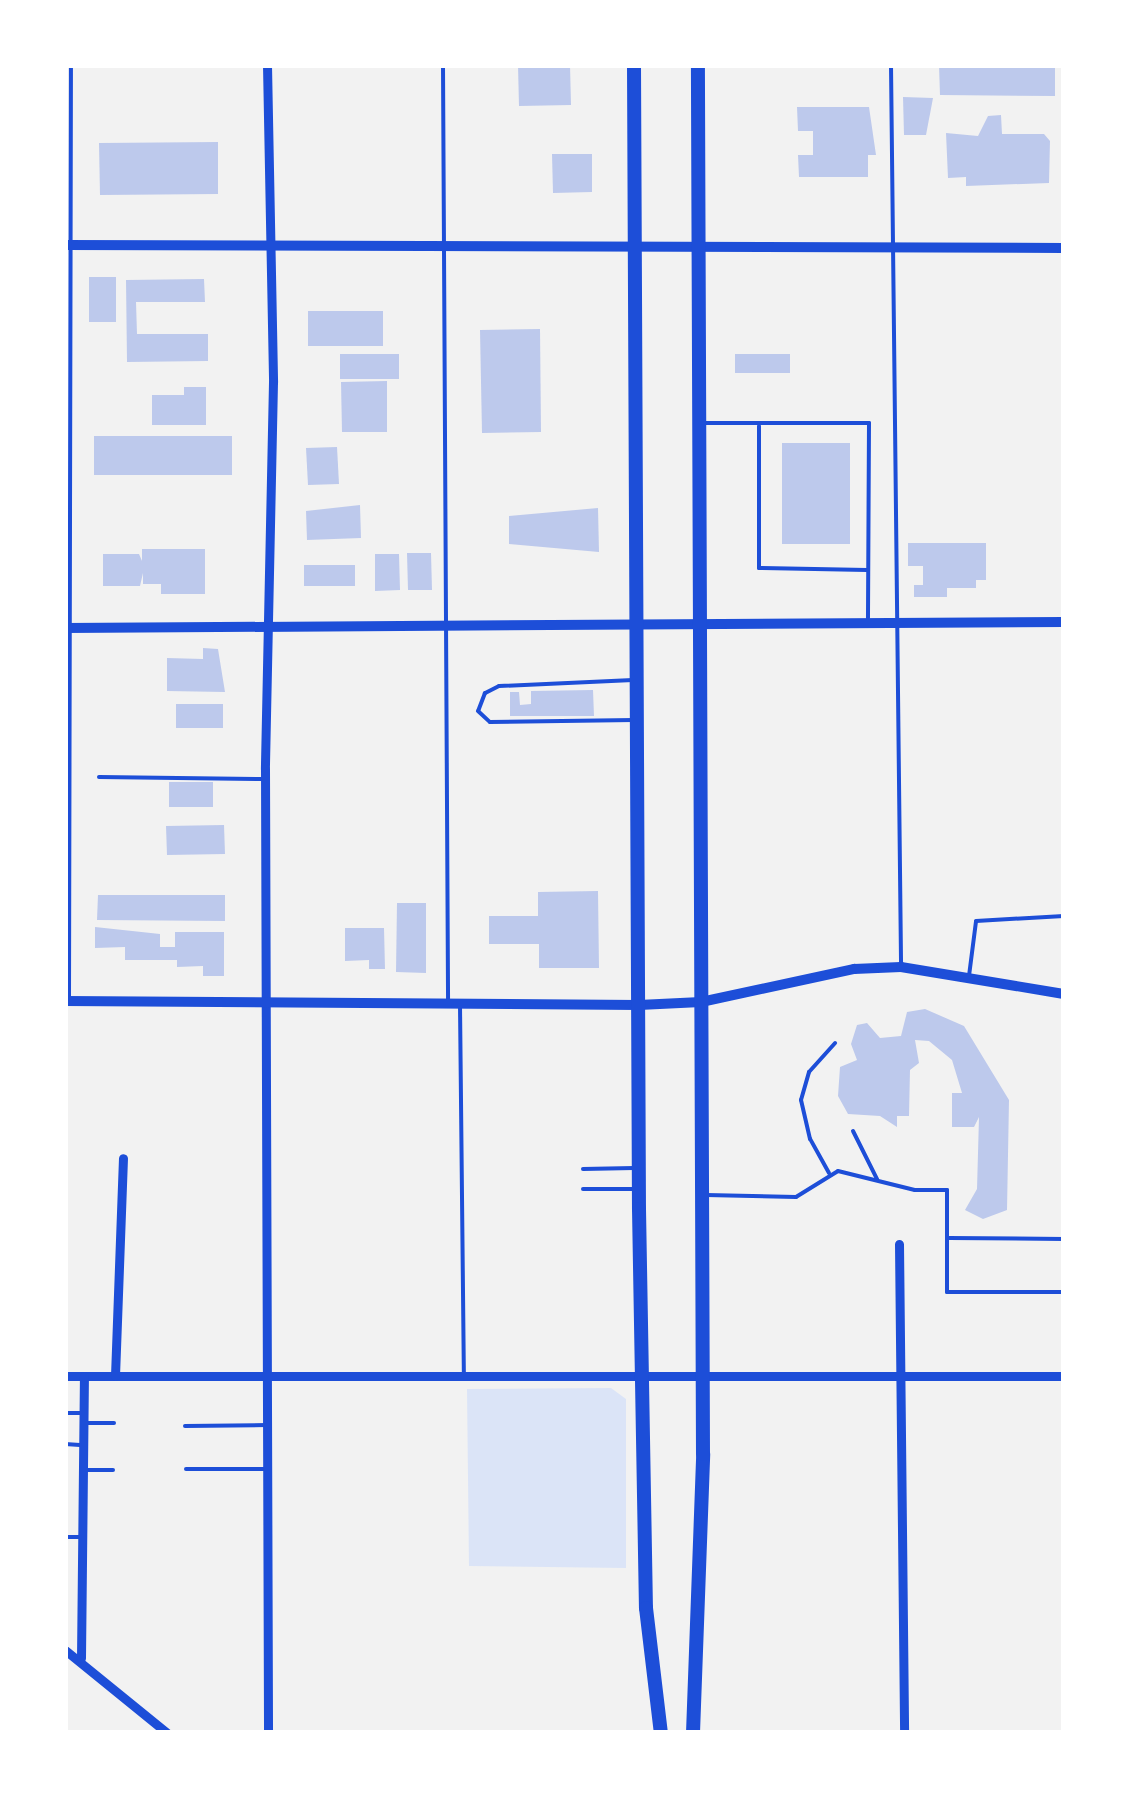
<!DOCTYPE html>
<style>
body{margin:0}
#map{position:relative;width:1129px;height:1798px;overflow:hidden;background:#f2f2f2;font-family:"Playfair Display",serif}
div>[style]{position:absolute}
.green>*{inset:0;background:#dbe4f7}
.building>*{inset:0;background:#bdc9ec}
.service>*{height:4px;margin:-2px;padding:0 2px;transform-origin:2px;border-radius:2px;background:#1d4ed8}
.minor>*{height:9px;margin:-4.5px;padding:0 4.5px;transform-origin:4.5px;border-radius:4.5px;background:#1d4ed8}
.tertiary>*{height:10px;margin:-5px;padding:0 5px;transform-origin:5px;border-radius:5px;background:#1d4ed8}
.trunk>*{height:14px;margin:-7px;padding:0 7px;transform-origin:7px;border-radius:7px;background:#1d4ed8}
span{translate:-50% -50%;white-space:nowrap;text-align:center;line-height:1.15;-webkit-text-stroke:8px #fff;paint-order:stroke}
.frame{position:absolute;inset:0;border:68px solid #fff;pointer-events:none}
</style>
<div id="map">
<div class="green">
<i style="clip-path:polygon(611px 1388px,626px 1399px,626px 1568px,469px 1566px,467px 1389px)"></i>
</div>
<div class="building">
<i style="clip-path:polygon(518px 65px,570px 65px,571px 105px,519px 106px)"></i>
<i style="clip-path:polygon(939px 65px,1055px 65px,1055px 96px,940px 95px)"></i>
<i style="clip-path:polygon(903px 97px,933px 98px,926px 135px,904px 135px)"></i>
<i style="clip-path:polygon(797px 107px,869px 107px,876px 155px,868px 155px,868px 177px,799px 177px,798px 155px,813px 155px,813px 131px,798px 131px)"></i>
<i style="clip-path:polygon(1001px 115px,1002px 134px,1044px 134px,1050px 141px,1049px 183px,966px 186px,966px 177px,948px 178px,946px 133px,978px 136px,988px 116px)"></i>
<i style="clip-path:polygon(218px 142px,218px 194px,100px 195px,99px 143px)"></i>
<i style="clip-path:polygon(552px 154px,592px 154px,592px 192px,553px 193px)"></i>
<i style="clip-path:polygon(89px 277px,116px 277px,116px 322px,89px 322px)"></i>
<i style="clip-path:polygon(204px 279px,205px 302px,136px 302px,137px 334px,208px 334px,208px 361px,127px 362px,126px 280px)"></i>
<i style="clip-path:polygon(308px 311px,383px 311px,383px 346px,308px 346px)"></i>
<i style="clip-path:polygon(540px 329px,541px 432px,482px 433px,480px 330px)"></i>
<i style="clip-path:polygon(340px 354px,399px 354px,399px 379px,340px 379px)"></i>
<i style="clip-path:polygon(735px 354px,790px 354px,790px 373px,735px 373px)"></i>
<i style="clip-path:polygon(387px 381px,387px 432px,342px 432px,341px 382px)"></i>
<i style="clip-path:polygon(184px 387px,206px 387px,206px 425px,152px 425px,152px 395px,184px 395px)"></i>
<i style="clip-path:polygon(94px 436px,232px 436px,232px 475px,94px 475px)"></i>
<i style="clip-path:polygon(782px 443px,850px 443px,850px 544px,782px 544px)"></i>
<i style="clip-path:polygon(337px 447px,339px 484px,308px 485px,306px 448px)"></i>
<i style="clip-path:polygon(360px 505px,361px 538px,307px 540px,306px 511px)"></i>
<i style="clip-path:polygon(598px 508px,599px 552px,509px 544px,509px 516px)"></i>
<i style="clip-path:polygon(908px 543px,986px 543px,986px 580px,976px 580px,976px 588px,947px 588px,947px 597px,914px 597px,914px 585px,923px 585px,923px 566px,908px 566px)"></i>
<i style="clip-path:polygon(142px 549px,205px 549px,205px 594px,161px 594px,161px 584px,143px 584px,143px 573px,140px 586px,103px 586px,103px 554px,139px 554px,142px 561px)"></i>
<i style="clip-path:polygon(407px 553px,431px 553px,432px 590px,408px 590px)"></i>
<i style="clip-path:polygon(375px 554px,399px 554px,400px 590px,375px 591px)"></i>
<i style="clip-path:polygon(304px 565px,355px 565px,355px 586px,304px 586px)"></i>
<i style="clip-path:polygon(203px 648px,218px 649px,225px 692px,167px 691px,167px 658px,203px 659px)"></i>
<i style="clip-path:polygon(593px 690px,594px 716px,510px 716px,510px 692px,519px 692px,520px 705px,531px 704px,531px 691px)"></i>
<i style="clip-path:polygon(176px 704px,223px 704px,223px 728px,176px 728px)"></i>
<i style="clip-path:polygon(169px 782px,213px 782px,213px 807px,169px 807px)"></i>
<i style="clip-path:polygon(224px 825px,225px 854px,167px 855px,166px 826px)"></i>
<i style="clip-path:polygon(598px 891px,599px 968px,539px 968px,539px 944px,489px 944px,489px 916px,538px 916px,538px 892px)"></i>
<i style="clip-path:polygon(98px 895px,225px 895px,225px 921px,97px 920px)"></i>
<i style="clip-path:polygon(397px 903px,426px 903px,426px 973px,396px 972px)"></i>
<i style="clip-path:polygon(95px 927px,160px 934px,160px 947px,175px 947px,175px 932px,224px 932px,224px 976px,203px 976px,203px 966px,177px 967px,177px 960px,125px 960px,125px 947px,95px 948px)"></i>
<i style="clip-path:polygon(345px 928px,384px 928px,385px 969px,369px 969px,369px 960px,345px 961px)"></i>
<i style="clip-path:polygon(925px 1009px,964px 1026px,1009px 1100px,1007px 1210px,983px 1219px,965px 1210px,977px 1189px,979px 1117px,974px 1127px,952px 1127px,952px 1093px,962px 1093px,952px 1060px,929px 1041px,915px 1040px,919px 1063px,910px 1070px,909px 1116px,897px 1116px,897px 1127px,880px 1116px,848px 1114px,838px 1096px,840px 1067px,857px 1060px,851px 1044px,857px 1025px,867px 1023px,880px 1038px,901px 1036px,907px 1012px)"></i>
</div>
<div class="service">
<i style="left:443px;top:65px;width:935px;rotate:89.69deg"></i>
<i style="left:891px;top:65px;width:900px;rotate:89.36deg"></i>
<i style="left:703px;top:423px;width:166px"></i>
<i style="left:869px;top:423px;width:195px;rotate:90.3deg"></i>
<i style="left:759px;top:426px;width:142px;rotate:90deg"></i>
<i style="left:759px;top:568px;width:108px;rotate:1.1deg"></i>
<i style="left:633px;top:680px;width:134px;rotate:177.4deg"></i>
<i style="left:499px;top:686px;width:16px;rotate:153deg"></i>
<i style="left:485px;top:693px;width:19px;rotate:111deg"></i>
<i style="left:478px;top:711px;width:16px;rotate:43deg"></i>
<i style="left:490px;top:722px;width:144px;rotate:-0.8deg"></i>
<i style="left:99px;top:777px;width:166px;rotate:0.7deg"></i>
<i style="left:969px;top:976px;width:55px;rotate:-82.7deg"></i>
<i style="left:976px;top:921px;width:88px;rotate:-3.3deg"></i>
<i style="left:69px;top:997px;width:932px;rotate:-89.88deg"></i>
<i style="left:460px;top:1005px;width:370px;rotate:89.4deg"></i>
<i style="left:853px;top:1131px;width:54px;rotate:63.4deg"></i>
<i style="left:583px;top:1169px;width:51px;rotate:-1.1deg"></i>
<i style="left:829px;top:1173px;width:39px;rotate:-119deg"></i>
<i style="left:810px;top:1139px;width:40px;rotate:-103deg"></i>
<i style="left:801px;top:1100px;width:29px;rotate:-74deg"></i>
<i style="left:809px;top:1072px;width:39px;rotate:-48deg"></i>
<i style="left:583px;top:1189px;width:50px"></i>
<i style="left:706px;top:1195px;width:90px;rotate:1.3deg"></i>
<i style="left:796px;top:1197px;width:49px;rotate:-31.8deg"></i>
<i style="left:838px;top:1171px;width:79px;rotate:13.9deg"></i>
<i style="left:915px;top:1190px;width:32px"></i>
<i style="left:947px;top:1190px;width:102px;rotate:90deg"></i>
<i style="left:947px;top:1292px;width:117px"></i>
<i style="left:949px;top:1238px;width:115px;rotate:0.5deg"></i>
<i style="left:65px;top:1413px;width:19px"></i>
<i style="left:84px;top:1423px;width:30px"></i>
<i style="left:185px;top:1426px;width:82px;rotate:-0.7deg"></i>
<i style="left:65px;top:1444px;width:15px;rotate:4deg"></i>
<i style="left:186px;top:1469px;width:81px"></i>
<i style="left:83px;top:1470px;width:30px"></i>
<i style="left:65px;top:1537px;width:17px"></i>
</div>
<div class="minor">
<i style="left:267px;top:65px;width:317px;rotate:88.9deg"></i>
<i style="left:273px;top:382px;width:387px;rotate:91.2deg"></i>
<i style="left:265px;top:769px;width:964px;rotate:89.82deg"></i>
<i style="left:899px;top:1244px;width:489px;rotate:89.4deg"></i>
<i style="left:65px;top:1376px;width:999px"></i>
<i style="left:115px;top:1376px;width:218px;rotate:-87.9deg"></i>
<i style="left:65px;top:1650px;width:132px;rotate:39.1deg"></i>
<i style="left:81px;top:1658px;width:282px;rotate:-89.4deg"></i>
</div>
<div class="tertiary">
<i style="left:65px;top:245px;width:999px;rotate:0.17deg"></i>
<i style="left:65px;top:628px;width:999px;rotate:-0.34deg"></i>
<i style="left:65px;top:1001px;width:574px;rotate:0.4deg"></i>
<i style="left:639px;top:1005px;width:62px;rotate:-2.8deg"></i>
<i style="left:701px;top:1002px;width:157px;rotate:-12.2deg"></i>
<i style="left:854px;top:969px;width:47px;rotate:-2.4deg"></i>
<i style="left:901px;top:967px;width:165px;rotate:9.4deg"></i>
</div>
<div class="trunk">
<i style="left:634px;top:65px;width:1144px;rotate:89.75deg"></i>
<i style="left:639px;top:1209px;width:399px;rotate:89deg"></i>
<i style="left:646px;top:1608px;width:126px;rotate:83.2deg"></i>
<i style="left:693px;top:1733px;width:279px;rotate:-87.9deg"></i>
<i style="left:703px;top:1454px;width:1389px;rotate:-90.21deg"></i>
</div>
<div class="frame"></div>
</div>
